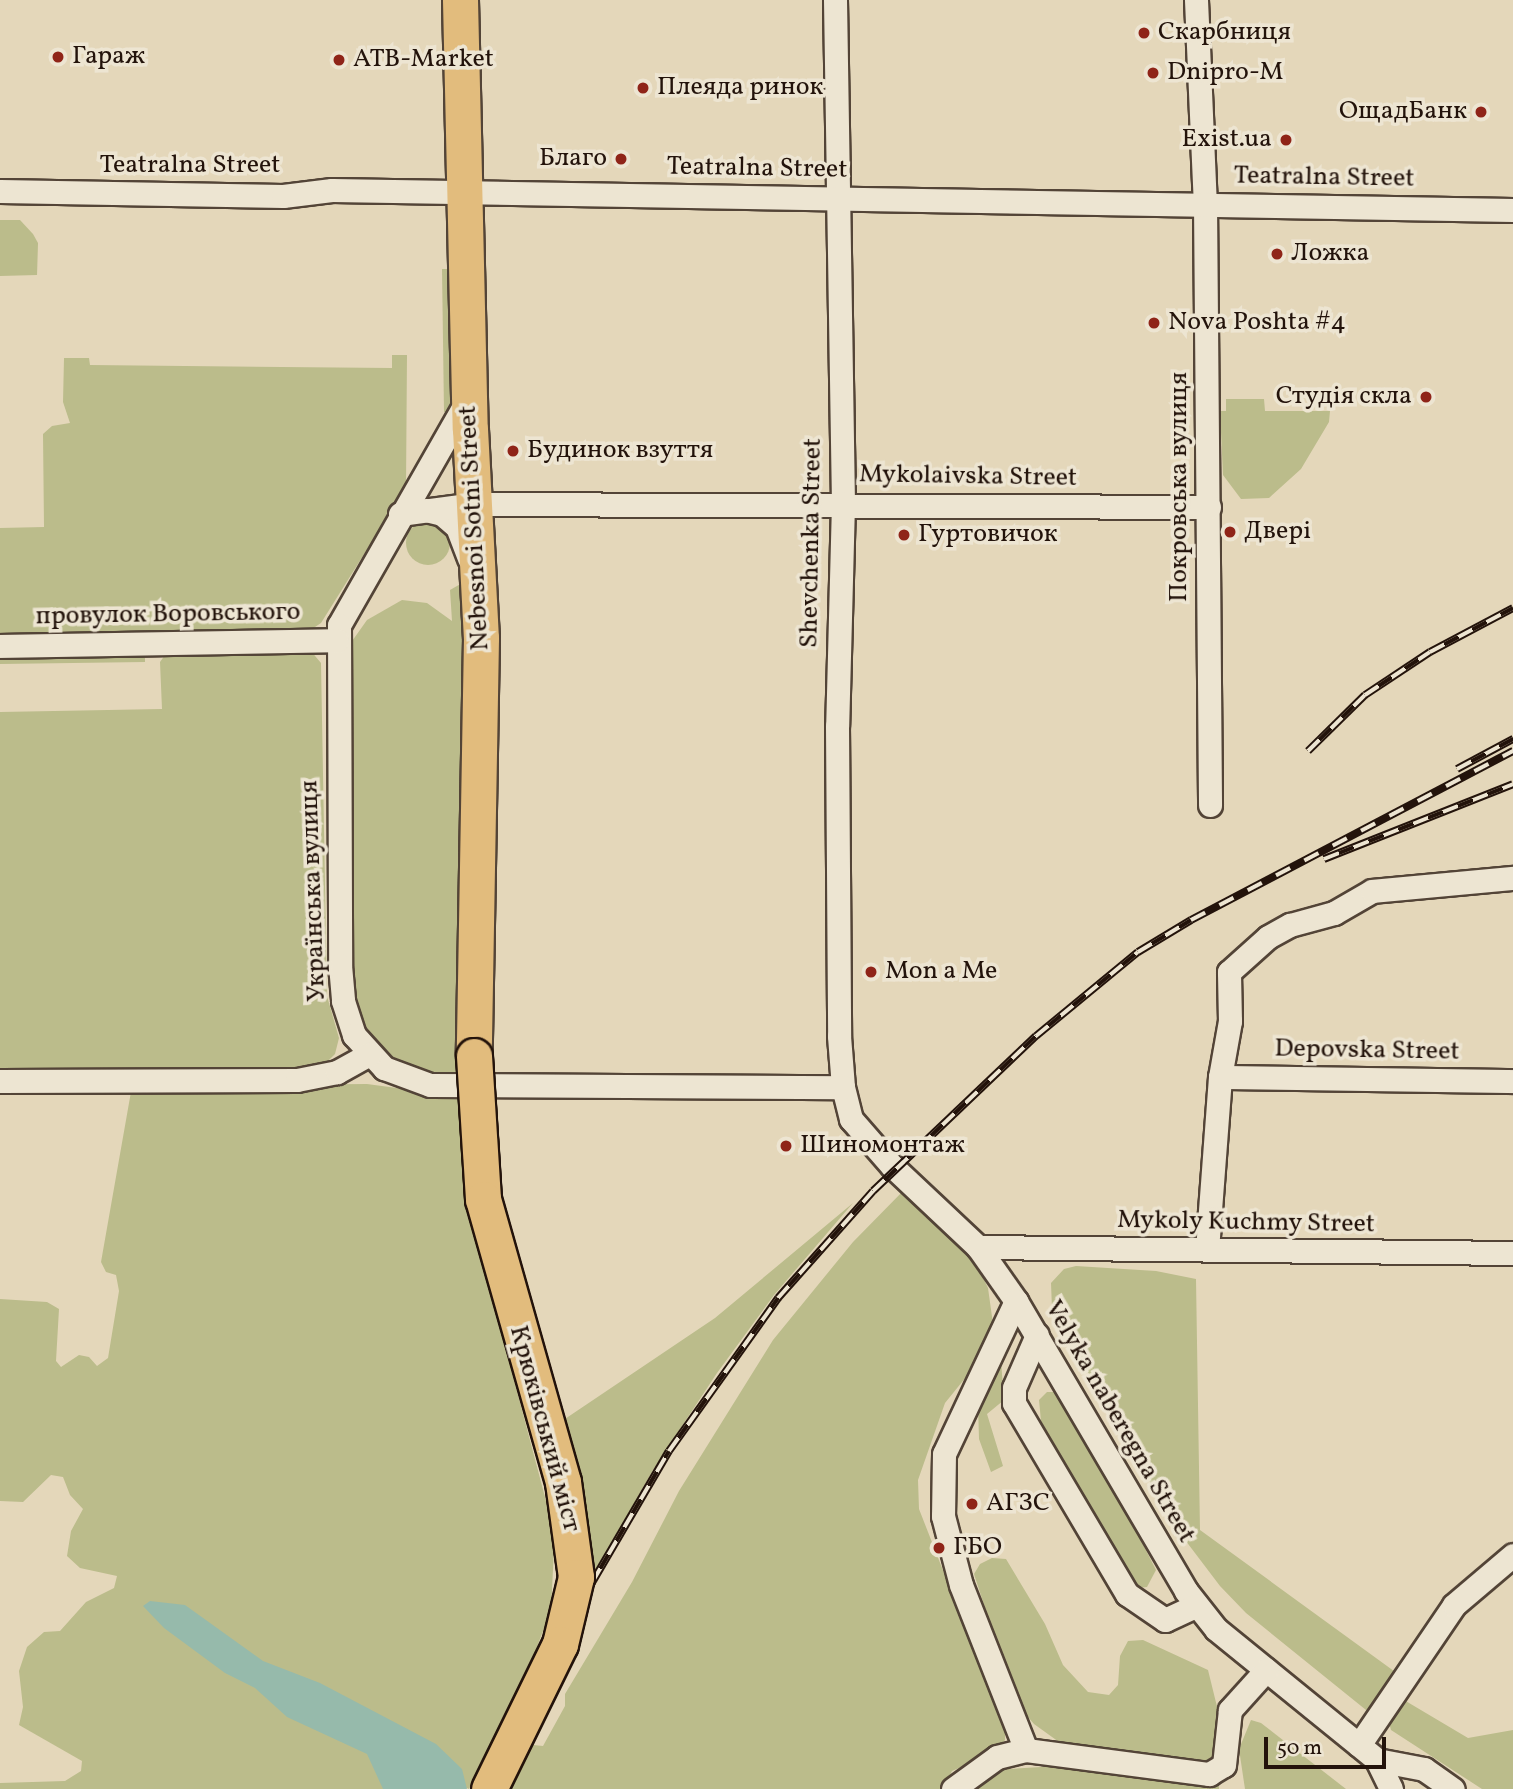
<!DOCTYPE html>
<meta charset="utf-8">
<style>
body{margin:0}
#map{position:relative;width:1513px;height:1789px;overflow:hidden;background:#e4d7ba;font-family:Vollkorn,serif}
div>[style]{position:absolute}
.green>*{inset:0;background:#bbbc8b}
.round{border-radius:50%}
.water>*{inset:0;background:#96baab}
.roads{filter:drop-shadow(2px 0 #534437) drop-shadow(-2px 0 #534437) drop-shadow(0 2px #534437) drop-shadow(0 -2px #534437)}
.minor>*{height:23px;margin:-11.5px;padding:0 11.5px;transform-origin:11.5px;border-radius:11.5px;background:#ede5d2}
.highway>*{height:35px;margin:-17.5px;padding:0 17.5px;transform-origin:17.5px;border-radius:17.5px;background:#e2bc7d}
.rail>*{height:8px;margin-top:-4px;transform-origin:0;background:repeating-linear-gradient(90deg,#ede5d2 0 16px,#23130b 0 32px);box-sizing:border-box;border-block:2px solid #23130b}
.bridges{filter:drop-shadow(2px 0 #23130b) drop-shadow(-2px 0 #23130b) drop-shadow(0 2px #23130b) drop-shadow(0 -2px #23130b)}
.highway-bridge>*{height:35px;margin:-17.5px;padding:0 17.5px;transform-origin:17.5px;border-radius:17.5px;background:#e2bc7d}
.dots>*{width:19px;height:19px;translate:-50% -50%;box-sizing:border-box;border:4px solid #ede5d2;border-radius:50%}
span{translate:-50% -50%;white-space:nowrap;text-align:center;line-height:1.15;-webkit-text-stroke:7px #ede5d2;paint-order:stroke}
.poi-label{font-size:26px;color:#23130b}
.left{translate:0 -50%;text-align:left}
.right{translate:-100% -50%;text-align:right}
.street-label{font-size:26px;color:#23130b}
.scale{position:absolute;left:1264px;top:1737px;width:122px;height:32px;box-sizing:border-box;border:4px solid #23130b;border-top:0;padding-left:9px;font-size:21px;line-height:24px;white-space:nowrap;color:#23130b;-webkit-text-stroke:5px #ede5d2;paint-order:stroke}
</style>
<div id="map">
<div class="green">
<i style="clip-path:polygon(0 220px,20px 220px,33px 234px,38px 243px,37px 275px,0 276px)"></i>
<i style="clip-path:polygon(442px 269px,450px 269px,452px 412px,444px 412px)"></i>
<i style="clip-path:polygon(392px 355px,407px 355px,406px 487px,321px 623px,309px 631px,0 637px,0 528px,44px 527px,43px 434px,52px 426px,70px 423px,63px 402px,64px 358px,89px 358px,90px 365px,392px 368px)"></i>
<i style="clip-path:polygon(1226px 399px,1264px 399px,1265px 411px,1330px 411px,1329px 422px,1301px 469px,1269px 498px,1241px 499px,1223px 475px,1220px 411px,1226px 411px)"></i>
<i class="round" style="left:406px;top:521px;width:44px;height:44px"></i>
<i style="clip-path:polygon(464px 582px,465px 1075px,435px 1075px,399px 1065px,379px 1050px,357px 1014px,352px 994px,350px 644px,367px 620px,402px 600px,427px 603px,452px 621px,450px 590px)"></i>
<i style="clip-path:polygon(310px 650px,321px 663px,327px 996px,339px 1038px,335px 1054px,319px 1070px,0 1074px,0 712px,162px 709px,160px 662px,165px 655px)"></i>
<i style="clip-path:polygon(145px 654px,145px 662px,0 664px,0 656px)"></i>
<i style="clip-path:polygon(367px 1084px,464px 1097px,467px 1202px,550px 1516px,554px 1549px,551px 1610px,519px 1694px,469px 1789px,354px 1739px,407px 1789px,0 1789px,0 1783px,65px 1781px,81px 1771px,82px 1761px,19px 1725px,23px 1707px,19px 1671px,27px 1647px,44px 1632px,60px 1631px,86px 1602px,114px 1588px,117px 1576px,80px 1568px,67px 1556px,71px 1531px,83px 1509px,70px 1495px,63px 1477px,51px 1475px,23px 1502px,0 1501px,0 1299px,47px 1302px,59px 1309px,56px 1361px,61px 1367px,79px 1355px,89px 1357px,97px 1366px,108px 1358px,119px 1291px,116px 1275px,106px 1272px,101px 1262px,132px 1086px)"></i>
<i style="clip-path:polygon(906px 1188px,968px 1246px,988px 1288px,994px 1331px,979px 1361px,945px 1403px,918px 1480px,919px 1509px,1005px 1729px,1005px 1740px,994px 1753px,952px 1771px,943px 1789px,503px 1789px,524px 1744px,543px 1746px,565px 1706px,565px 1694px,632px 1582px,679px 1491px,773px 1340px,853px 1242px)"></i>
<i style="clip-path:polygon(853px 1203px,774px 1295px,717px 1373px,653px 1470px,580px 1599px,553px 1427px,715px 1318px)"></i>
<i style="clip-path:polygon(1076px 1266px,1156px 1271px,1196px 1279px,1200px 1530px,1398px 1674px,1371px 1714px,1246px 1613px,1220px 1586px,1176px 1528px,1052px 1309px,1051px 1283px,1064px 1269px)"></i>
<i style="clip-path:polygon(1001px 1361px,1004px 1400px,987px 1414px,1003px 1466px,991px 1472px,979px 1439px,978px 1405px)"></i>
<i style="clip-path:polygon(1047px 1392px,1057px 1392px,1113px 1485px,1156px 1570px,1147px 1587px,1138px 1588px,1130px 1580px,1041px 1421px,1039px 1400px)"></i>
<i style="clip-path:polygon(992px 1558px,1006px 1559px,1045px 1624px,1063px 1665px,1088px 1692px,1109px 1695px,1118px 1685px,1120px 1656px,1128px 1641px,1143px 1640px,1208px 1670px,1224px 1735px,1213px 1757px,1200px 1763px,1107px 1753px,1059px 1742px,1034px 1724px,1016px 1703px,974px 1574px,980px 1564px)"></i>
<i style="clip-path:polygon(1404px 1700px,1468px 1738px,1513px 1730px,1513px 1789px,1482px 1789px,1391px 1730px,1388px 1719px)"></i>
<i style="clip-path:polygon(1251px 1720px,1261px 1723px,1346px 1789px,1245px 1789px,1239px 1749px)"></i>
<i style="clip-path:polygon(1058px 1766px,1178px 1779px,1219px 1785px,1219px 1789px,960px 1789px,992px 1770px)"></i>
</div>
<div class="water">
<i style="clip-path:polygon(150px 1601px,185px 1605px,263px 1661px,320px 1683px,436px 1744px,462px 1769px,467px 1789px,383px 1789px,367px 1754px,287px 1717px,255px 1688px,225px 1673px,164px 1628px,143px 1606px)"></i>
</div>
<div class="roads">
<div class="minor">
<i style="left:835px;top:0;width:503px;rotate:89.09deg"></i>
<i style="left:843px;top:503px;width:223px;rotate:91.5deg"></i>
<i style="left:837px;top:726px;width:310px;rotate:89.6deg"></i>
<i style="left:839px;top:1036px;width:51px;rotate:85.5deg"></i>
<i style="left:843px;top:1087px;width:33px;rotate:76deg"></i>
<i style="left:851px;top:1119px;width:62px;rotate:48.9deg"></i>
<i style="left:892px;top:1166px;width:118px;rotate:43.3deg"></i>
<i style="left:978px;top:1247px;width:66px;rotate:54.9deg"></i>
<i style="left:1016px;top:1301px;width:336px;rotate:59.6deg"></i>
<i style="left:1186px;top:1591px;width:48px;rotate:51.7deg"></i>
<i style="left:1216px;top:1629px;width:208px;rotate:39.1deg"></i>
<i style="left:1377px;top:1760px;width:32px;rotate:64deg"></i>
<i style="left:1196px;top:0;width:203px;rotate:87.5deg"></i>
<i style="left:1205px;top:203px;width:602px;rotate:89.52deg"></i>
<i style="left:0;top:191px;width:283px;rotate:1deg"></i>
<i style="left:283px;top:196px;width:49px;rotate:-7deg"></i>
<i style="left:332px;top:190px;width:1181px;rotate:0.97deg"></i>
<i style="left:468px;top:399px;width:260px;rotate:119.7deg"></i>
<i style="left:339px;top:625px;width:340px;rotate:89.8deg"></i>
<i style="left:340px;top:965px;width:36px;rotate:85deg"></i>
<i style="left:343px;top:1001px;width:36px;rotate:72deg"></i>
<i style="left:354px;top:1035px;width:45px;rotate:47.7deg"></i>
<i style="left:384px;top:1068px;width:49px;rotate:20.3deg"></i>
<i style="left:430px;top:1085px;width:413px;rotate:0.3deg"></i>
<i style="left:426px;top:510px;width:16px;rotate:14deg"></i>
<i style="left:442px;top:514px;width:20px;rotate:41deg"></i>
<i style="left:457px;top:527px;width:34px;rotate:69deg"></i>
<i style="left:400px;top:514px;width:76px;rotate:-7.6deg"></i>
<i style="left:475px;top:504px;width:734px;rotate:0.23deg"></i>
<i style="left:0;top:646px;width:337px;rotate:-1deg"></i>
<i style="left:1220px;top:1077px;width:293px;rotate:0.8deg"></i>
<i style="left:0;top:1081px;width:297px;rotate:-0.2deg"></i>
<i style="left:297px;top:1080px;width:41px;rotate:-11.3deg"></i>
<i style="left:337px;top:1072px;width:37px;rotate:-29deg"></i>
<i style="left:978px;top:1247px;width:535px;rotate:0.64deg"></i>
<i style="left:1207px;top:1250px;width:173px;rotate:-85.7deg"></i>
<i style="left:1220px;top:1077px;width:57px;rotate:-79.9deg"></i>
<i style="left:1230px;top:1021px;width:49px;rotate:-91.2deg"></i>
<i style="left:1229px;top:972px;width:52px;rotate:-41.9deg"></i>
<i style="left:1268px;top:937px;width:25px;rotate:-29deg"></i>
<i style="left:1290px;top:925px;width:46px;rotate:-15.3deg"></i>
<i style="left:1334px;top:913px;width:44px;rotate:-30.1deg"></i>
<i style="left:1372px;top:891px;width:142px;rotate:-5.3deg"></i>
<i style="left:1016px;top:1301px;width:169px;rotate:115.2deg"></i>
<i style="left:944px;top:1454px;width:62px;rotate:90.9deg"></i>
<i style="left:943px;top:1516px;width:71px;rotate:75.4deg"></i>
<i style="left:961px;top:1585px;width:177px;rotate:68.5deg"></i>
<i style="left:1037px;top:1335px;width:58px;rotate:113.5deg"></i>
<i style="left:1014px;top:1388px;width:15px;rotate:90deg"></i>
<i style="left:1014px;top:1403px;width:222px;rotate:59.4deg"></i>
<i style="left:1127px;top:1594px;width:46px;rotate:34.4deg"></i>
<i style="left:1165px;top:1620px;width:35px;rotate:-25deg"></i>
<i style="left:1359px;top:1745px;width:169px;rotate:-55.8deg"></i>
<i style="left:1454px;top:1605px;width:77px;rotate:-40.3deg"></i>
<i style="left:1377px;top:1760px;width:48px;rotate:10.8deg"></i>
<i style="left:1424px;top:1769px;width:35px;rotate:35deg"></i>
<i style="left:953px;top:1789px;width:54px;rotate:-36deg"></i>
<i style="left:997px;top:1757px;width:30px;rotate:-14deg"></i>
<i style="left:1026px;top:1750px;width:185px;rotate:7.5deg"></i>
<i style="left:1209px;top:1774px;width:17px;rotate:-31deg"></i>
<i style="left:1224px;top:1765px;width:55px;rotate:-83.8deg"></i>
<i style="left:1230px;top:1710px;width:54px;rotate:-48deg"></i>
</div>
<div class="highway">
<i style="left:460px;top:0;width:429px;rotate:88.7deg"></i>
<i style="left:470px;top:429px;width:209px;rotate:87deg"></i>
<i style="left:481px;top:638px;width:418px;rotate:91deg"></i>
</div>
</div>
<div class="rail">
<i style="left:1308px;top:751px;width:80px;rotate:-44.5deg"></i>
<i style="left:1365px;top:695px;width:78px;rotate:-33.5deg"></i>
<i style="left:1430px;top:652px;width:94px;rotate:-27.9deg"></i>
<i style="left:1457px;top:769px;width:64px;rotate:-28.2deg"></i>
<i style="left:1324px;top:859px;width:203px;rotate:-21.6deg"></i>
<i style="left:490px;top:1789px;width:199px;rotate:-64.3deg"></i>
<i style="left:576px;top:1610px;width:184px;rotate:-59.7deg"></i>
<i style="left:669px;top:1451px;width:188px;rotate:-54.5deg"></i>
<i style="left:778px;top:1298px;width:143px;rotate:-48.4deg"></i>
<i style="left:873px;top:1191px;width:225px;rotate:-43.6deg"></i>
<i style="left:1036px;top:1036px;width:132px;rotate:-39.5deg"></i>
<i style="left:1138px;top:952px;width:62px;rotate:-31.1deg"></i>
<i style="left:1191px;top:920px;width:364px;rotate:-27.7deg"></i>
</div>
<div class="bridges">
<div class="highway-bridge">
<i style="left:474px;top:1056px;width:143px;rotate:86.4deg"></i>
<i style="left:483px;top:1199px;width:294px;rotate:74.2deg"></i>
<i style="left:563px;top:1482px;width:96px;rotate:82.2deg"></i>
<i style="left:576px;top:1577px;width:69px;rotate:103.4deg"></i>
<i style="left:560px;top:1644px;width:161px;rotate:116.1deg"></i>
</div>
</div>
<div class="dots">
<i style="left:1144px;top:33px;background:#8f2418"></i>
<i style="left:58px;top:57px;background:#8f2418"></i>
<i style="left:339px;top:60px;background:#8f2418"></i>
<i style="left:1153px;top:73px;background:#8f2418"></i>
<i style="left:643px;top:88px;background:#8f2418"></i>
<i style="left:1481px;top:112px;background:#8f2418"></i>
<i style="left:1286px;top:140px;background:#8f2418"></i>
<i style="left:621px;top:159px;background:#8f2418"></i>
<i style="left:1277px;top:254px;background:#8f2418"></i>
<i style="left:1154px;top:323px;background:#8f2418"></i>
<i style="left:1426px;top:397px;background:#8f2418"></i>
<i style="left:513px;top:451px;background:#8f2418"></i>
<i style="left:1230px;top:532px;background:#8f2418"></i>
<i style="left:904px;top:535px;background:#8f2418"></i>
<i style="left:871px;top:972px;background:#8f2418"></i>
<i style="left:786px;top:1146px;background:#8f2418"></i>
<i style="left:972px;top:1504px;background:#8f2418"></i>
<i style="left:939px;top:1548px;background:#8f2418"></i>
</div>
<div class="poi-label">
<span class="left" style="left:1158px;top:33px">Скарбниця</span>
<span class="left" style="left:72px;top:57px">Гараж</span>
<span class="left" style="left:353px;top:60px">ATB-Market</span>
<span class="left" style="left:1167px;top:73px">Dnipro-M</span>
<span class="left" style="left:657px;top:88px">Плеяда ринок</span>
<span class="right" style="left:1467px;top:112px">ОщадБанк</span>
<span class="right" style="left:1272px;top:140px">Exist.ua</span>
<span class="right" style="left:607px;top:159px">Благо</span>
<span class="left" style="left:1291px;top:254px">Ложка</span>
<span class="left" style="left:1168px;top:323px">Nova Poshta #4</span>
<span class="right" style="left:1412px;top:397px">Студія скла</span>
<span class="left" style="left:527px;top:451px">Будинок взуття</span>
<span class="left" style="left:1244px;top:532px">Двері</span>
<span class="left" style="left:918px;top:535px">Гуртовичок</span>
<span class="left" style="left:885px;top:972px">Mon a Me</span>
<span class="left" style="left:800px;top:1146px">Шиномонтаж</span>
<span class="left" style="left:986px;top:1504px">АГЗС</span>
<span class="left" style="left:953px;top:1548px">ГБО</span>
</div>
<div class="street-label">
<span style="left:190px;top:166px">Teatralna Street</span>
<span style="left:757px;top:169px;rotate:1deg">Teatralna Street</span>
<span style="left:1324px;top:178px;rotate:1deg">Teatralna Street</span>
<span style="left:968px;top:477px;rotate:1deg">Mykolaivska Street</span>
<span style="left:1180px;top:487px;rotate:-90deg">Покровська вулиця</span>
<span style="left:475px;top:528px;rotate:-93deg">Nebesnoi Sotni Street</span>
<span style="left:812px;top:543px;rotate:-89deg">Shevchenka Street</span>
<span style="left:168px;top:615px;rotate:-1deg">провулок Воровського</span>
<span style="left:314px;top:891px;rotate:-92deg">Українська вулиця</span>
<span style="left:1367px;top:1051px;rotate:1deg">Depovska Street</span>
<span style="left:1246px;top:1223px;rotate:1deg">Mykoly Kuchmy Street</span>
<span style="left:1119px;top:1422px;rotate:60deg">Velyka naberegna Street</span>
<span style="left:544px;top:1429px;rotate:75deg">Крюківський міст</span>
</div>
<div class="scale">50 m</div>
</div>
